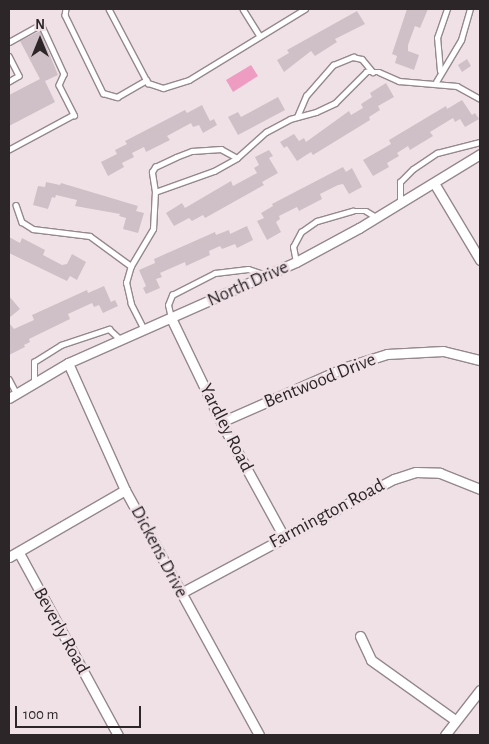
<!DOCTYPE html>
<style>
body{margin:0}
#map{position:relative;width:489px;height:744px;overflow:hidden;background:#f0e1e7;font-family:"Alegreya Sans",sans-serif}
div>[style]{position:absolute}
.green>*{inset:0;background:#ef9cc3}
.building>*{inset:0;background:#cec0c6}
.roads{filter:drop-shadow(1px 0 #95888d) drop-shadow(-1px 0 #95888d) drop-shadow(0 1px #95888d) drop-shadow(0 -1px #95888d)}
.lane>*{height:4.5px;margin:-2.25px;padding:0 2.25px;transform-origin:2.25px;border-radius:2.25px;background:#fff}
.street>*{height:9px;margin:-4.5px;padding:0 4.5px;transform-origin:4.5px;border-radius:4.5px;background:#fff}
span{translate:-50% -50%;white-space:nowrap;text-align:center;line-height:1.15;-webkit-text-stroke:5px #f0e1e7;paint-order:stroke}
.street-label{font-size:19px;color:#2c2629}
.frame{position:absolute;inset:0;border:10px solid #2c2629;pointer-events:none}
.north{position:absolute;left:15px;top:15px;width:50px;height:50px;-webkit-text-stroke:4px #f0e1e7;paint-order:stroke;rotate:0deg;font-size:14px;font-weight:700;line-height:20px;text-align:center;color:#2c2629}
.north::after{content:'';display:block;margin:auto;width:18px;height:22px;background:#2c2629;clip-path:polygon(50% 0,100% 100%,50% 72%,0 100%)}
.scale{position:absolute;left:15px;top:706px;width:126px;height:22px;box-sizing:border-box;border:2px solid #2c2629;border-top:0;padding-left:6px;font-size:15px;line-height:18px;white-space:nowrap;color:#2c2629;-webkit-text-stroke:4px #f0e1e7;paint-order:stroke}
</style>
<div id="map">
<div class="green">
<i style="clip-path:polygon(251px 65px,258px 76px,233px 92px,226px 80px)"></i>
</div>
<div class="building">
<i style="clip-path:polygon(407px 9px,428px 9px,420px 28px,415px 26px,408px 45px,408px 51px,419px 55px,414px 70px,395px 63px,397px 56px,392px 54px)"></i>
<i style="clip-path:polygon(357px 11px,365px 24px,335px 39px,337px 42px,315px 56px,311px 51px,284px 72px,277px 60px,289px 53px,287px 50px)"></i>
<i style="clip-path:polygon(40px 31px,58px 75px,45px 81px,55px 102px,9px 126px,9px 95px,40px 79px,20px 41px)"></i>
<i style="clip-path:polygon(467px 59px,471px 66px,462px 72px,458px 65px)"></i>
<i style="clip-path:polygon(386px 83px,394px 97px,378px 106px,380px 110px,369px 117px,370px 120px,313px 155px,311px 152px,297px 161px,287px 146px,284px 148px,280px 142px,294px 134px,299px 141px,304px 138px,306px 142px,349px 111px,351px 115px,363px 108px,361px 104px,372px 97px,370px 93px)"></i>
<i style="clip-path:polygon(278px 97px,285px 110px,238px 135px,228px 117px,238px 112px,241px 117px)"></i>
<i style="clip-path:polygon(462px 100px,472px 115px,475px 113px,479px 119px,465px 127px,460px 119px,455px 122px,453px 118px,430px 132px,433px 136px,410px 150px,408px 146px,397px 153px,399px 156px,387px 163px,389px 167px,373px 176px,363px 160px,391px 144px,389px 140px,446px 106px,447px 109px)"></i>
<i style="clip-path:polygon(202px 105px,210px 121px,214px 119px,217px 125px,203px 133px,199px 125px,193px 127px,191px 123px,167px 136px,170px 140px,146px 152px,144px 147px,132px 153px,134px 157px,122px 163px,124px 167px,108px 176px,101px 162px,117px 154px,115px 150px,127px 144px,125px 141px,185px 110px,187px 113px)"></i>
<i style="clip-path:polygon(269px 150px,273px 156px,269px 158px,278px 173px,262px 182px,264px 185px,205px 218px,203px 215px,192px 221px,189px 218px,174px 226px,166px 213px,182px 203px,185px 208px,231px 181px,233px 186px,257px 173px,254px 168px,259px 165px,255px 157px)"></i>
<i style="clip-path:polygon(343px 167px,346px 172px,352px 168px,362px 187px,349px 194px,343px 184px,338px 185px,320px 194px,322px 199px,299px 211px,297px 207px,279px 216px,280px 219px,276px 222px,281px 232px,267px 240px,257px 221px,264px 218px,261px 213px,273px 206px,272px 204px)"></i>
<i style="clip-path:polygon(46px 182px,60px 185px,61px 183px,138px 206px,136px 211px,144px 213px,138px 233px,123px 229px,126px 218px,119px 216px,120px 214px,75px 206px,77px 200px,56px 195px,55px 198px,52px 197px,48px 209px,33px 205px,38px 186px,45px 187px)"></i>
<i style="clip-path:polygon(247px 226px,253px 240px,237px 248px,235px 244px,222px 249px,220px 246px,209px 251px,210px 255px,186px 266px,185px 262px,160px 273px,162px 277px,156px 279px,160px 288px,146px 294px,143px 288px,146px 286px,139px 270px,155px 263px,154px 259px,215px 232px,216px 235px,229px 230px,230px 234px)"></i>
<i style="clip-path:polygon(9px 237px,20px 243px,22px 238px,45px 250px,43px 255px,62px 265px,67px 264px,72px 254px,86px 262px,77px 280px,70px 276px,67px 281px,9px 253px)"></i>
<i style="clip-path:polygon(104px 286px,111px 302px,115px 300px,118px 306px,103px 313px,99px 305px,94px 307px,92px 303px,68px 314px,70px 319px,29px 339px,30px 342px,24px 345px,25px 347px,9px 355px,9px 323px,14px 329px,34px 320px,32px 315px,87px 290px,88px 293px)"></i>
<i style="clip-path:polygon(9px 296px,20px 309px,9px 318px)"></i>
</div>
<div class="roads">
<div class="lane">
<i style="left:66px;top:9px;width:6px;rotate:99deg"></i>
<i style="left:65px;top:15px;width:87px;rotate:64deg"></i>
<i style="left:103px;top:93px;width:15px;rotate:16deg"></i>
<i style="left:117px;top:97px;width:34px;rotate:-30deg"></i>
<i style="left:109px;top:9px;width:84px;rotate:62.2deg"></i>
<i style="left:148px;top:83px;width:16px;rotate:18deg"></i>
<i style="left:163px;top:88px;width:27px;rotate:-17deg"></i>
<i style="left:189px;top:80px;width:136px;rotate:-31.5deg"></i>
<i style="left:243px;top:9px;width:32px;rotate:58deg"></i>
<i style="left:9px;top:42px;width:37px;rotate:-29deg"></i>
<i style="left:41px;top:24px;width:55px;rotate:65.3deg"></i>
<i style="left:64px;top:74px;width:12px;rotate:114deg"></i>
<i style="left:59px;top:85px;width:34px;rotate:63deg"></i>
<i style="left:74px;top:115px;width:74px;rotate:151.7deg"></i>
<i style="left:9px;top:56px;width:22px;rotate:63deg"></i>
<i style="left:19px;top:76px;width:12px;rotate:149deg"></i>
<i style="left:440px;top:71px;width:33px;rotate:-95deg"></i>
<i style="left:437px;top:38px;width:31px;rotate:-71deg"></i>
<i style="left:436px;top:82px;width:49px;rotate:-59.2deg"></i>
<i style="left:461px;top:40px;width:32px;rotate:-74deg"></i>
<i style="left:297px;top:117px;width:23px;rotate:-67deg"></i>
<i style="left:306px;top:96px;width:41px;rotate:-48.9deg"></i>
<i style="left:333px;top:65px;width:22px;rotate:-22deg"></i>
<i style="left:353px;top:57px;width:9px;rotate:13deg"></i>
<i style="left:362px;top:59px;width:17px;rotate:50deg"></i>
<i style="left:155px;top:192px;width:20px;rotate:-99deg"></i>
<i style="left:152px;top:172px;width:6px;rotate:-59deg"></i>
<i style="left:155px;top:167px;width:23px;rotate:-25deg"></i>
<i style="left:176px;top:157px;width:17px;rotate:-21deg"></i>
<i style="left:192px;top:151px;width:29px;rotate:-4deg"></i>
<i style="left:221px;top:149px;width:18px;rotate:29deg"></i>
<i style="left:400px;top:202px;width:20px;rotate:-90deg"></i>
<i style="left:400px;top:182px;width:18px;rotate:-45deg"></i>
<i style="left:413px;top:169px;width:29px;rotate:-34deg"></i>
<i style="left:437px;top:153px;width:44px;rotate:-14.3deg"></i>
<i style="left:16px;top:205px;width:18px;rotate:71deg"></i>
<i style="left:22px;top:222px;width:13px;rotate:32deg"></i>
<i style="left:33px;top:229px;width:57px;rotate:7deg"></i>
<i style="left:90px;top:236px;width:51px;rotate:36.2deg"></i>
<i style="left:296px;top:262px;width:15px;rotate:-101deg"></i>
<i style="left:293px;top:247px;width:17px;rotate:-62deg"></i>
<i style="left:301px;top:232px;width:19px;rotate:-35deg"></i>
<i style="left:317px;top:221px;width:37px;rotate:-16deg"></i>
<i style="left:353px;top:211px;width:13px"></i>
<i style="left:366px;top:211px;width:12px;rotate:31deg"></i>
<i style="left:171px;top:318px;width:13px;rotate:-103deg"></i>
<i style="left:168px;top:305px;width:11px;rotate:-68deg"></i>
<i style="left:172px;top:295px;width:48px;rotate:-27.1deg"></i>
<i style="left:215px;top:273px;width:33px;rotate:-7deg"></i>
<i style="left:248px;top:269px;width:19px;rotate:18deg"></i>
<i style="left:143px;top:328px;width:27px;rotate:-117deg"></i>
<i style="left:131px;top:304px;width:22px;rotate:-103deg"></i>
<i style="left:126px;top:283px;width:18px;rotate:-74deg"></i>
<i style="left:131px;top:266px;width:43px;rotate:-59.3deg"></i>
<i style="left:153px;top:229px;width:37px;rotate:-87deg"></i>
<i style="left:155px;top:192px;width:63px;rotate:-19.6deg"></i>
<i style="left:214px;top:171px;width:26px;rotate:-29deg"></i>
<i style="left:237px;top:158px;width:39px;rotate:-42deg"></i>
<i style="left:266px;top:132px;width:27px;rotate:-28deg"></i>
<i style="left:290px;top:119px;width:27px;rotate:-15deg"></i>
<i style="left:316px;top:112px;width:21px;rotate:-25deg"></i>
<i style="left:335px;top:103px;width:44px;rotate:-45deg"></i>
<i style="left:366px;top:72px;width:13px"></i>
<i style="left:379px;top:72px;width:22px;rotate:24deg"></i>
<i style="left:399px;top:81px;width:58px;rotate:4.9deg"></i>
<i style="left:457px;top:86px;width:26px;rotate:29deg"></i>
<i style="left:9px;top:379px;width:15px;rotate:62deg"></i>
<i style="left:34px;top:381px;width:19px;rotate:-90deg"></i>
<i style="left:34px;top:362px;width:32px;rotate:-32deg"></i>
<i style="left:61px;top:345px;width:51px;rotate:-18.4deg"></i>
<i style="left:109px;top:329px;width:15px;rotate:42deg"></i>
</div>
<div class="street">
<i style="left:434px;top:183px;width:90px;rotate:59.1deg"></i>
<i style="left:171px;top:318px;width:115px;rotate:64.3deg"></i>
<i style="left:221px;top:422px;width:131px;rotate:61.3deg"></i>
<i style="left:68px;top:363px;width:139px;rotate:65.8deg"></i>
<i style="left:125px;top:490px;width:279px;rotate:61.3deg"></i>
<i style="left:9px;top:398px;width:69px;rotate:-30.7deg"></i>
<i style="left:68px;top:363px;width:249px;rotate:-23.9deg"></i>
<i style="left:296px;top:262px;width:72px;rotate:-28.4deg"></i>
<i style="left:359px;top:228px;width:142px;rotate:-31.4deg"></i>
<i style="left:221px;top:422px;width:137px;rotate:-23.7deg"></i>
<i style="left:346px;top:367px;width:43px;rotate:-17.6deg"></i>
<i style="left:387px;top:354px;width:56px;rotate:-3.1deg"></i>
<i style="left:443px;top:351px;width:38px;rotate:14deg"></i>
<i style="left:19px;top:553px;width:207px;rotate:61.5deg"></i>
<i style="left:9px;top:557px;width:134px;rotate:-30deg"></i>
<i style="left:181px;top:593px;width:242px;rotate:-28.2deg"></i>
<i style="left:394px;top:479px;width:23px;rotate:-18deg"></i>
<i style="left:416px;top:472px;width:24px;rotate:2deg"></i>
<i style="left:440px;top:473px;width:43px;rotate:21.8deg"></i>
<i style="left:360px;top:636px;width:26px;rotate:65deg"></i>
<i style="left:371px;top:660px;width:103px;rotate:35.5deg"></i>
<i style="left:445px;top:735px;width:57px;rotate:-52.1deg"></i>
</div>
</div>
<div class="street-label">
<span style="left:248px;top:284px;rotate:-24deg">North Drive</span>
<span style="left:320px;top:381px;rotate:-22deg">Bentwood Drive</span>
<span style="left:226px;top:428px;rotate:63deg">Yardley Road</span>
<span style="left:327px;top:514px;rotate:-28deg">Farmington Road</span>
<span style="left:159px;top:552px;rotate:62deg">Dickens Drive</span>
<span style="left:61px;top:631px;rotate:61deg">Beverly Road</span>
</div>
<div class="frame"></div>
<div class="north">N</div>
<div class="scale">100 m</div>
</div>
